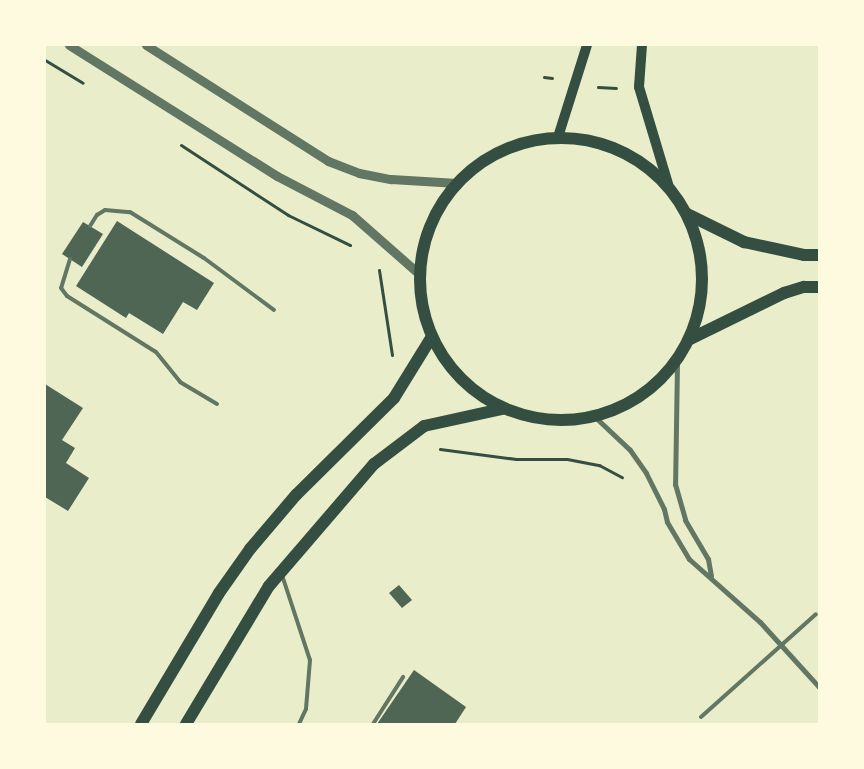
<!DOCTYPE html>
<style>
body{margin:0}
#map{position:relative;width:864px;height:769px;overflow:hidden;background:#e9edc9;font-family:"Asap Condensed",sans-serif}
div>[style]{position:absolute}
.building>*{inset:0;background:#4f6655}
.path>*{height:3px;margin:-1.5px;padding:0 1.5px;transform-origin:1.5px;border-radius:1.5px;background:#344e41}
.service>*{height:4px;margin:-2px;padding:0 2px;transform-origin:2px;border-radius:2px;background:#617663}
.minor>*{height:5px;margin:-2.5px;padding:0 2.5px;transform-origin:2.5px;border-radius:2.5px;background:#617663}
.tertiary>*{height:9px;margin:-4.5px;padding:0 4.5px;transform-origin:4.5px;border-radius:4.5px;background:#617663}
.secondary>*{height:10px;margin:-5px;padding:0 5px;transform-origin:5px;border-radius:5px;background:#344e41}
.primary>*{height:12px;margin:-6px;padding:0 6px;transform-origin:6px;border-radius:6px;background:#344e41}
.primary>.ring{margin:-6px;padding:0;box-sizing:content-box;background:none;border:12px solid #344e41;border-radius:50%}
span{translate:-50% -50%;white-space:nowrap;text-align:center;line-height:1.15;-webkit-text-stroke:4px #fefae0;paint-order:stroke}
.frame{position:absolute;inset:0;border:46px solid #fefae0;pointer-events:none}
</style>
<div id="map">
<div class="building">
<i style="clip-path:polygon(117px 221px,214px 283px,197px 310px,183px 302px,163px 334px,129px 313px,126px 318px,76px 286px)"></i>
<i style="clip-path:polygon(83px 222px,103px 234px,82px 267px,62px 254px)"></i>
<i style="clip-path:polygon(45px 384px,83px 408px,62px 440px,75px 448px,66px 463px,89px 478px,68px 511px,45px 497px)"></i>
<i style="clip-path:polygon(399px 585px,412px 600px,402px 608px,389px 593px)"></i>
<i style="clip-path:polygon(414px 670px,466px 707px,455px 724px,377px 724px)"></i>
</div>
<div class="path">
<i style="left:45px;top:60px;width:44px;rotate:31.2deg"></i>
<i style="left:544px;top:77px;width:8px;rotate:7deg"></i>
<i style="left:598px;top:87px;width:18px;rotate:3deg"></i>
<i style="left:181px;top:145px;width:128px;rotate:33.2deg"></i>
<i style="left:288px;top:215px;width:69px;rotate:25.8deg"></i>
<i style="left:379px;top:270px;width:86px;rotate:81.3deg"></i>
<i style="left:440px;top:449px;width:77px;rotate:7.5deg"></i>
<i style="left:516px;top:459px;width:51px"></i>
<i style="left:567px;top:459px;width:33px;rotate:11deg"></i>
<i style="left:599px;top:465px;width:26px;rotate:28deg"></i>
</div>
<div class="service">
<i style="left:90px;top:226px;width:13px;rotate:-58deg"></i>
<i style="left:97px;top:215px;width:9px;rotate:-32deg"></i>
<i style="left:105px;top:210px;width:25px;rotate:5deg"></i>
<i style="left:130px;top:212px;width:87px;rotate:31.9deg"></i>
<i style="left:204px;top:258px;width:87px;rotate:36.6deg"></i>
<i style="left:70px;top:259px;width:30px;rotate:107deg"></i>
<i style="left:61px;top:288px;width:10px;rotate:53deg"></i>
<i style="left:67px;top:296px;width:105px;rotate:32.2deg"></i>
<i style="left:156px;top:352px;width:38px;rotate:51deg"></i>
<i style="left:180px;top:382px;width:43px;rotate:30.7deg"></i>
<i style="left:282px;top:575px;width:89px;rotate:71.8deg"></i>
<i style="left:310px;top:660px;width:49px;rotate:94.7deg"></i>
<i style="left:306px;top:709px;width:17px;rotate:115deg"></i>
<i style="left:701px;top:717px;width:154px;rotate:-41.8deg"></i>
<i style="left:373px;top:724px;width:56px;rotate:-57.4deg"></i>
</div>
<div class="minor">
<i style="left:677px;top:363px;width:121px;rotate:90.9deg"></i>
<i style="left:675px;top:484px;width:37px;rotate:74deg"></i>
<i style="left:685px;top:520px;width:45px;rotate:59.5deg"></i>
<i style="left:708px;top:559px;width:17px;rotate:80deg"></i>
<i style="left:595px;top:417px;width:48px;rotate:43.3deg"></i>
<i style="left:630px;top:450px;width:28px;rotate:55deg"></i>
<i style="left:646px;top:473px;width:40px;rotate:63.4deg"></i>
<i style="left:664px;top:509px;width:13px;rotate:77deg"></i>
<i style="left:667px;top:522px;width:43px;rotate:59.3deg"></i>
<i style="left:689px;top:559px;width:95px;rotate:41.6deg"></i>
<i style="left:760px;top:622px;width:88px;rotate:47.8deg"></i>
</div>
<div class="tertiary">
<i style="left:69px;top:45px;width:246px;rotate:32.2deg"></i>
<i style="left:277px;top:176px;width:85px;rotate:27.5deg"></i>
<i style="left:352px;top:215px;width:88px;rotate:41.3deg"></i>
<i style="left:146px;top:45px;width:216px;rotate:32.5deg"></i>
<i style="left:328px;top:161px;width:33px;rotate:21deg"></i>
<i style="left:359px;top:173px;width:33px;rotate:11deg"></i>
<i style="left:391px;top:179px;width:66px;rotate:3.5deg"></i>
</div>
<div class="secondary">
<i style="left:642px;top:45px;width:42px;rotate:94.1deg"></i>
<i style="left:639px;top:87px;width:104px;rotate:73.3deg"></i>
<i style="left:558px;top:137px;width:96px;rotate:-72.5deg"></i>
</div>
<div class="primary">
<i class="ring" style="left:420px;top:138px;width:270px;height:270px"></i>
<i style="left:687px;top:214px;width:64px;rotate:26.2deg"></i>
<i style="left:744px;top:242px;width:61px;rotate:12.2deg"></i>
<i style="left:804px;top:255px;width:15px"></i>
<i style="left:690px;top:339px;width:105px;rotate:-26.1deg"></i>
<i style="left:784px;top:293px;width:21px;rotate:-17deg"></i>
<i style="left:804px;top:287px;width:15px"></i>
<i style="left:141px;top:724px;width:152px;rotate:-59.2deg"></i>
<i style="left:219px;top:593px;width:54px;rotate:-54.8deg"></i>
<i style="left:250px;top:549px;width:71px;rotate:-49.6deg"></i>
<i style="left:296px;top:495px;width:138px;rotate:-44.7deg"></i>
<i style="left:394px;top:398px;width:70px;rotate:-58.3deg"></i>
<i style="left:186px;top:724px;width:161px;rotate:-59deg"></i>
<i style="left:269px;top:586px;width:161px;rotate:-49.3deg"></i>
<i style="left:374px;top:464px;width:63px;rotate:-37.2deg"></i>
<i style="left:424px;top:426px;width:80px;rotate:-12.3deg"></i>
</div>
<div class="frame"></div>
</div>
